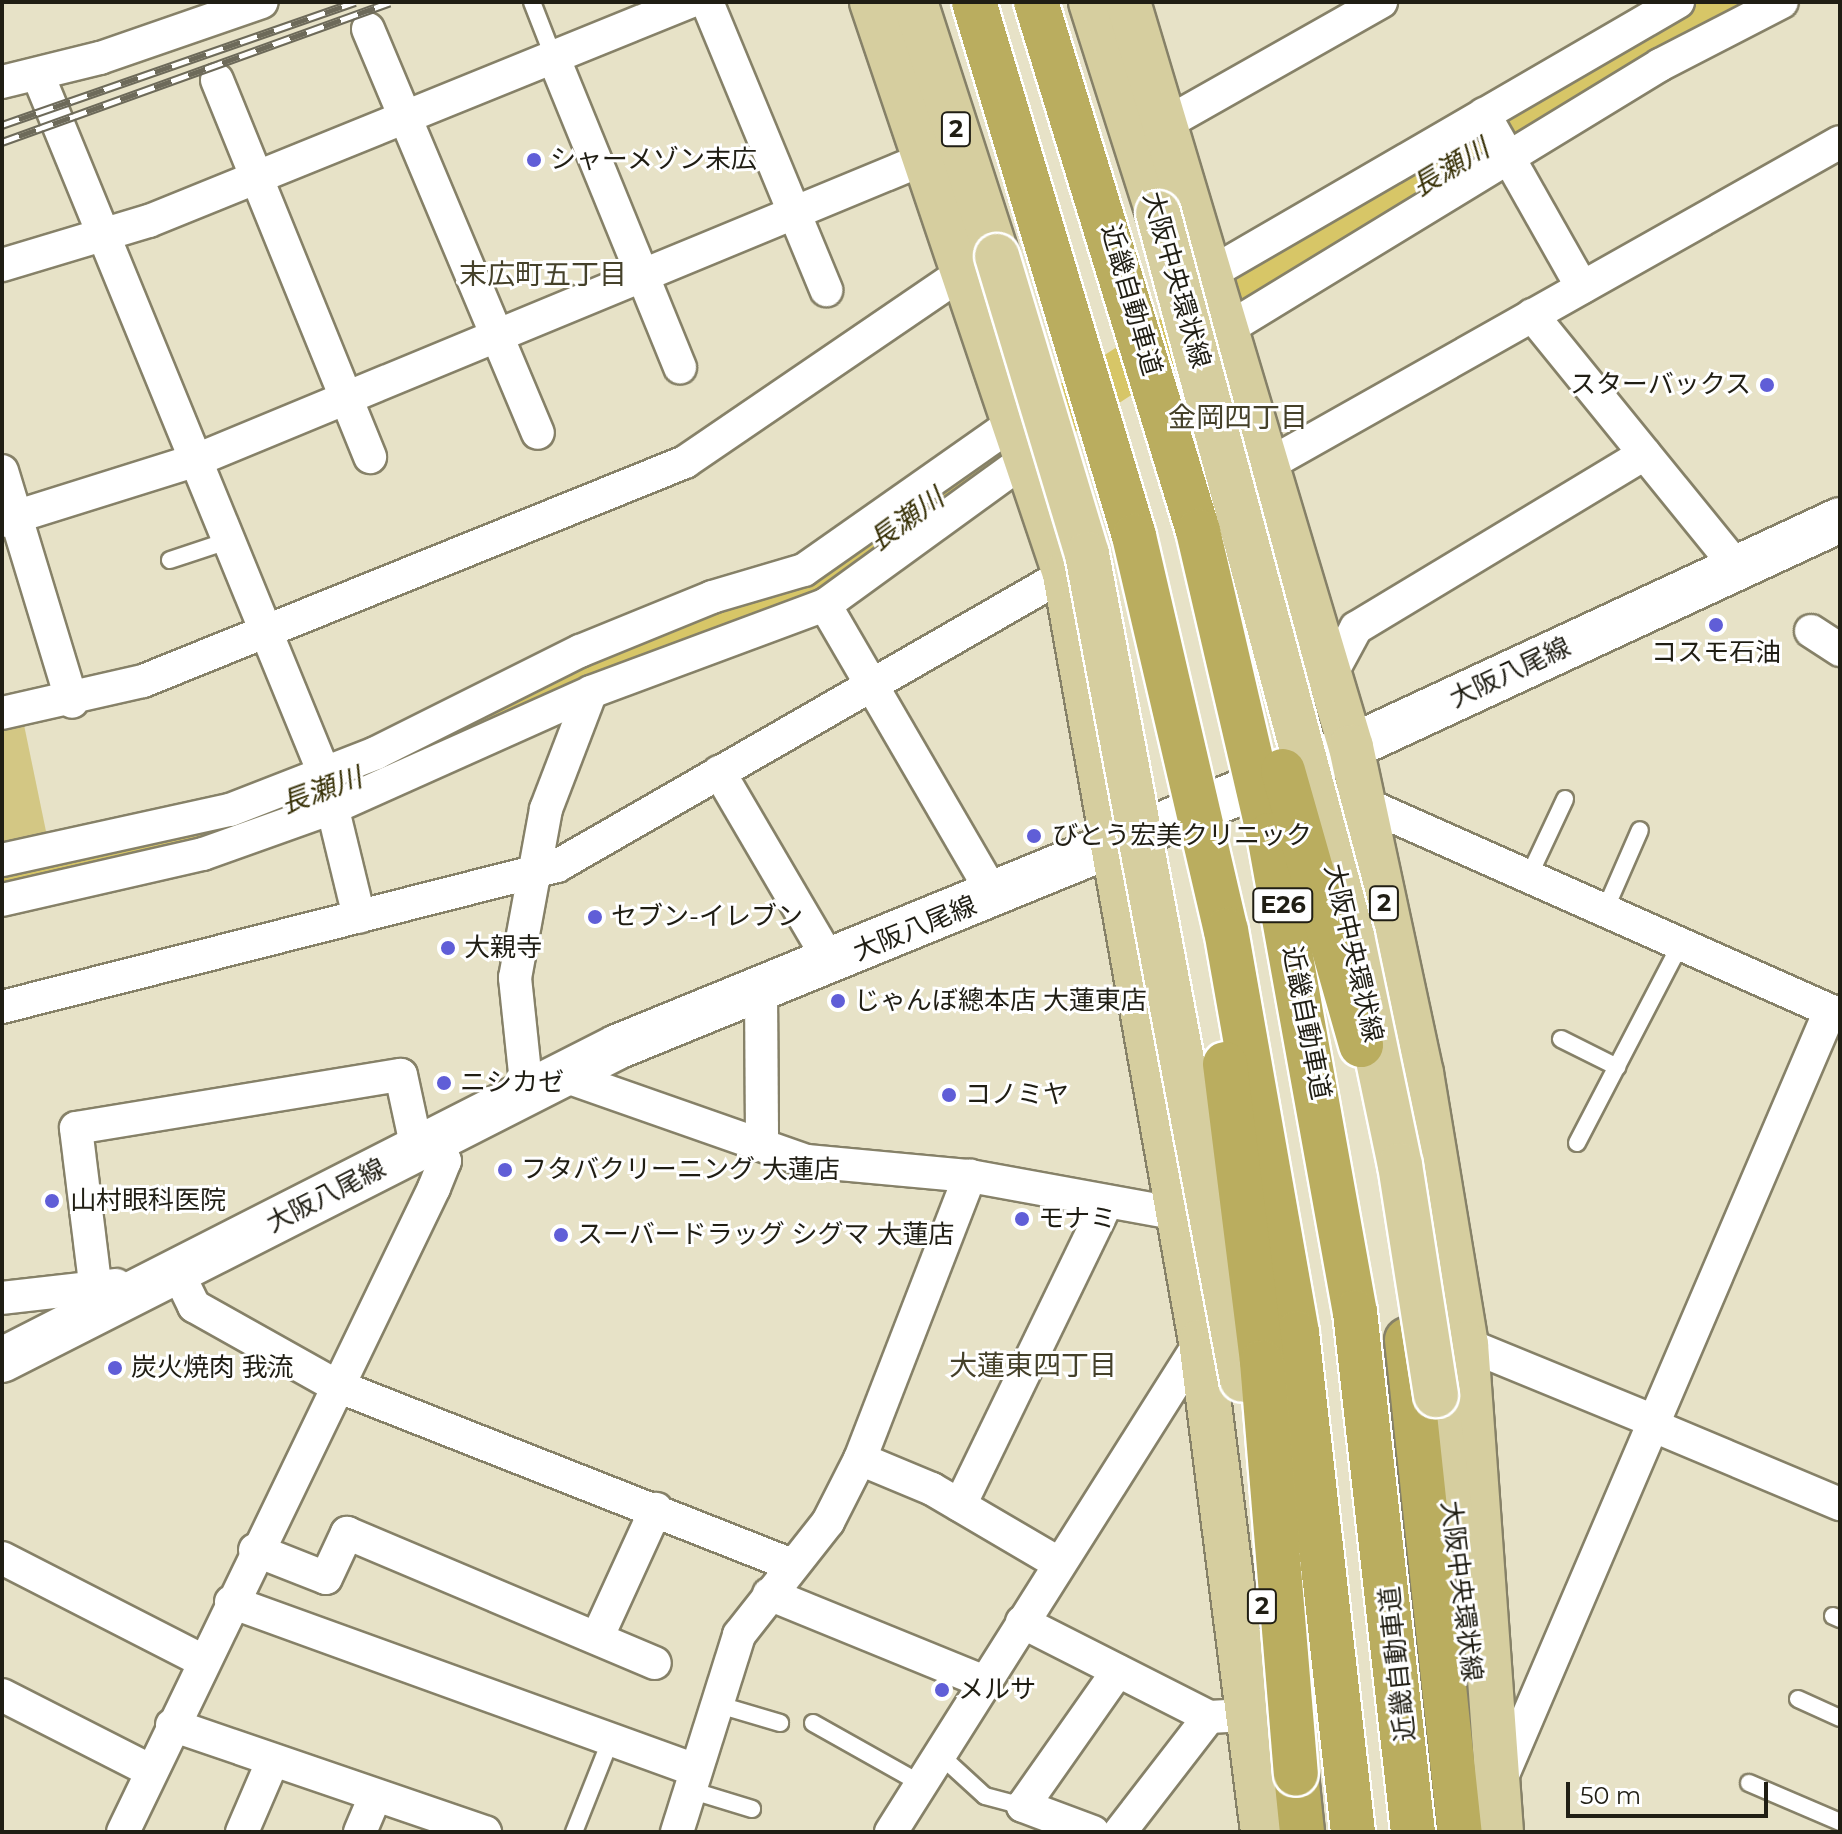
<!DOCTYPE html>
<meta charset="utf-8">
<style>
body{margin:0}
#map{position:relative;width:1842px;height:1834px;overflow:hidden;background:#e7e2c7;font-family:Montserrat,"Noto Sans JP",sans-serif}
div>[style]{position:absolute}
.green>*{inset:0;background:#d3c784}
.river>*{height:48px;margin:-24px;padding:0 24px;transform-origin:24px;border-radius:24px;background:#d7c667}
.roads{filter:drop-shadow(2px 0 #868168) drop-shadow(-2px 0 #868168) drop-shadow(0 2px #868168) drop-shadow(0 -2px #868168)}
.lane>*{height:16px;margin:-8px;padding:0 8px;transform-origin:8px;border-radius:8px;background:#fff}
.street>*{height:32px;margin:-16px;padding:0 16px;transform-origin:16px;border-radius:16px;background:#fff}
.secondary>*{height:44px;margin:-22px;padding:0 22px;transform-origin:22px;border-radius:22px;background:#fff}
.primary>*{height:44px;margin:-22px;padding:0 22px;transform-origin:22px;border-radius:22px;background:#d6ce9f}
.highway>*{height:44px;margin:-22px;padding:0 22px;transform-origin:22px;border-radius:22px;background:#baad5f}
.rail>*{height:9px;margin-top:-4.5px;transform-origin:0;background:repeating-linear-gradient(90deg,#fff 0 18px,#6d6a5a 0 36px);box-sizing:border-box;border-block:2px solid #6d6a5a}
.bridges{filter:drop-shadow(2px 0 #fff) drop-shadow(-2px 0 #fff) drop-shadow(0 2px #fff) drop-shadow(0 -2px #fff)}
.primary-bridge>*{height:44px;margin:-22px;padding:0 22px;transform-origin:22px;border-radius:22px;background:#d6ce9f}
.highway-bridge>*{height:44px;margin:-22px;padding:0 22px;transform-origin:22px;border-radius:22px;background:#baad5f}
.dots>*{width:22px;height:22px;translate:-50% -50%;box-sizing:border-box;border:4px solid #fff;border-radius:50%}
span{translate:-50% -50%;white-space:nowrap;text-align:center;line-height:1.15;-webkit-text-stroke:6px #fff;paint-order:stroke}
.shield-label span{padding:2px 6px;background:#fff;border:2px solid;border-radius:6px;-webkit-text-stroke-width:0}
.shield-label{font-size:24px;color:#201e14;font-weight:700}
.poi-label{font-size:26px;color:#201e14}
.left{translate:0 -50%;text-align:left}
.right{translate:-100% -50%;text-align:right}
.street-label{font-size:26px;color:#201e14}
.water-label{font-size:28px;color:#373006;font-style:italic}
.neighbourhood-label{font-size:28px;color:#45412a}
.frame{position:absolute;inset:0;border:4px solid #201e14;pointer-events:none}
.scale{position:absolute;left:1566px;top:1782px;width:202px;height:36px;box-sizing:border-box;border:4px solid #201e14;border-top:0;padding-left:10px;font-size:24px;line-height:28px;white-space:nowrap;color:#201e14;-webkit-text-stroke:6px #fff;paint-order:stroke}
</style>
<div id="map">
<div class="green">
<i style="clip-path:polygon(23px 720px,48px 841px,2px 851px,2px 724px)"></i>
</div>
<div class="river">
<i style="left:2px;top:877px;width:197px;rotate:-12.3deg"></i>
<i style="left:194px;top:835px;width:182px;rotate:-19.2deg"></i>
<i style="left:366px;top:775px;width:297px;rotate:-24.9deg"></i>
<i style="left:635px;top:650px;width:188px;rotate:-19.6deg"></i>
<i style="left:812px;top:587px;width:206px;rotate:-35.9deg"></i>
<i style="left:979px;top:466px;width:355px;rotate:-33.2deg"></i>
<i style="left:1276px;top:272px;width:534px;rotate:-30.36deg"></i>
</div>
<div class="roads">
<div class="lane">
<i style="left:532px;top:2px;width:63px;rotate:68.7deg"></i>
<i style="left:170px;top:560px;width:60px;rotate:-18.4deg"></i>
<i style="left:1529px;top:876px;width:85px;rotate:-64.9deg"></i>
<i style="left:1605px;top:910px;width:87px;rotate:-66.4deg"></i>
<i style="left:1561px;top:1039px;width:63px;rotate:26.6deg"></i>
<i style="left:1577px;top:1143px;width:225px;rotate:-62.5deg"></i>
<i style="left:1833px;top:1616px;width:8px;rotate:23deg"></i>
<i style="left:1798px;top:1699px;width:46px;rotate:24.3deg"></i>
<i style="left:716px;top:1704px;width:67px;rotate:16.5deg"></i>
<i style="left:813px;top:1723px;width:123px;rotate:29.3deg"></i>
<i style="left:939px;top:1754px;width:62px;rotate:42.4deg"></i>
<i style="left:985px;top:1796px;width:39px;rotate:15deg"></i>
<i style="left:1749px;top:1783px;width:99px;rotate:23.2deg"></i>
<i style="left:690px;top:1790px;width:65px;rotate:17deg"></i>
<i style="left:574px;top:1832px;width:100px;rotate:-68.3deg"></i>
</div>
<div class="street">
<i style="left:707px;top:2px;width:312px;rotate:67.5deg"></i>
<i style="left:368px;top:29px;width:438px;rotate:67.2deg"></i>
<i style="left:555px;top:61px;width:331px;rotate:67.8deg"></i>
<i style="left:38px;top:75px;width:754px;rotate:67.72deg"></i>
<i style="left:324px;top:773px;width:148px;rotate:76.3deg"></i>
<i style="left:217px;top:80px;width:407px;rotate:67.9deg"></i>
<i style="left:2px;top:82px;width:101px;rotate:-13.8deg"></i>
<i style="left:100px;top:58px;width:171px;rotate:-19.1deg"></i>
<i style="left:1484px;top:114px;width:199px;rotate:60.5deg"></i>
<i style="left:1167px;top:123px;width:246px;rotate:-29.5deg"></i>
<i style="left:2px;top:265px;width:153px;rotate:-16.7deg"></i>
<i style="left:149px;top:221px;width:583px;rotate:-22.08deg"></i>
<i style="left:1211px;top:273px;width:540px;rotate:-30.13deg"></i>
<i style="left:1532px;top:315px;width:325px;rotate:50.9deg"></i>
<i style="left:1224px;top:331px;width:511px;rotate:-31.39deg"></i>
<i style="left:1660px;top:65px;width:137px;rotate:-27.3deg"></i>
<i style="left:1264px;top:467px;width:661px;rotate:-29.43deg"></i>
<i style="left:2px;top:471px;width:241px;rotate:73.1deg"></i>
<i style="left:2px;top:521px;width:201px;rotate:-17.4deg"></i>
<i style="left:194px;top:461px;width:790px;rotate:-22.47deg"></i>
<i style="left:825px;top:605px;width:338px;rotate:59.8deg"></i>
<i style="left:1811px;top:631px;width:35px;rotate:33deg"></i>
<i style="left:1329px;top:678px;width:57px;rotate:-61.6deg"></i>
<i style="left:1356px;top:628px;width:337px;rotate:-31.1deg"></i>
<i style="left:2px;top:713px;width:145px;rotate:-12.8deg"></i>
<i style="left:143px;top:681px;width:585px;rotate:-22deg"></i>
<i style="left:685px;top:462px;width:334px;rotate:-34.3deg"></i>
<i style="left:719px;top:772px;width:221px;rotate:59.6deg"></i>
<i style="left:1363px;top:803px;width:522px;rotate:23.96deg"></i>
<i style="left:2px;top:860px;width:233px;rotate:-12.4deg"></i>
<i style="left:230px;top:810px;width:157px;rotate:-21.3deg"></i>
<i style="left:376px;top:753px;width:228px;rotate:-26.6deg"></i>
<i style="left:580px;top:651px;width:143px;rotate:-22.2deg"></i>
<i style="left:712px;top:597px;width:96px;rotate:-16.4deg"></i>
<i style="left:804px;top:570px;width:252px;rotate:-35.1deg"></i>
<i style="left:2px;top:900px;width:206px;rotate:-12.9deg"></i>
<i style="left:203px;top:854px;width:137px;rotate:-19.6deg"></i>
<i style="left:332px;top:808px;width:284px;rotate:-24.1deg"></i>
<i style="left:591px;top:692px;width:250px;rotate:-20.4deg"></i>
<i style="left:825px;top:605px;width:245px;rotate:-36deg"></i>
<i style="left:761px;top:991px;width:154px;rotate:89.6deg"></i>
<i style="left:2px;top:1007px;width:573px;rotate:-14.25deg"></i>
<i style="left:557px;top:866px;width:586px;rotate:-29.89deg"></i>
<i style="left:561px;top:1075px;width:261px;rotate:19.3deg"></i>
<i style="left:807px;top:1161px;width:164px;rotate:5.3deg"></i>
<i style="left:970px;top:1176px;width:212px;rotate:10.3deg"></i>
<i style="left:527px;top:1092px;width:115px;rotate:-96deg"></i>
<i style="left:515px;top:978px;width:172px;rotate:-79.6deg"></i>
<i style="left:546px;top:809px;width:125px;rotate:-69deg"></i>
<i style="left:178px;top:1273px;width:37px;rotate:64deg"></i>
<i style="left:194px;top:1306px;width:162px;rotate:29.3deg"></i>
<i style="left:335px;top:1385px;width:490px;rotate:21.5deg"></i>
<i style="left:95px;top:1283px;width:156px;rotate:-97deg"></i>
<i style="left:76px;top:1128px;width:329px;rotate:-9.3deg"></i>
<i style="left:401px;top:1075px;width:76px;rotate:77.8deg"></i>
<i style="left:2px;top:1298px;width:115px;rotate:-6.5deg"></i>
<i style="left:1466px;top:1344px;width:205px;rotate:22.3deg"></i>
<i style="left:1654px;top:1426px;width:202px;rotate:22.8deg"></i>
<i style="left:860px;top:1459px;width:78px;rotate:22.6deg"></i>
<i style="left:932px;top:1489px;width:146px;rotate:30.4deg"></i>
<i style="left:960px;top:1505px;width:337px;rotate:-64.1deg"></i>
<i style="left:255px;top:1550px;width:76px;rotate:21.5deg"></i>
<i style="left:326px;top:1578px;width:50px;rotate:-65deg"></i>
<i style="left:347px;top:1533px;width:334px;rotate:22.9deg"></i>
<i style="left:2px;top:1558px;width:226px;rotate:27.1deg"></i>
<i style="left:769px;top:1594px;width:233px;rotate:22.2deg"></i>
<i style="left:231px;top:1602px;width:494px;rotate:19.9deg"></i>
<i style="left:1022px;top:1622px;width:210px;rotate:26.9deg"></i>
<i style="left:1209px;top:1717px;width:37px;rotate:-3deg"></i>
<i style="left:597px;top:1638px;width:142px;rotate:-65.4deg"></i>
<i style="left:2px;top:1695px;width:167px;rotate:27deg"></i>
<i style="left:172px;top:1725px;width:331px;rotate:18.9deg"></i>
<i style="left:1499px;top:1784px;width:841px;rotate:-66.82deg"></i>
<i style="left:123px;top:1832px;width:715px;rotate:-64.22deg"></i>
<i style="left:434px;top:1188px;width:29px;rotate:-68deg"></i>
<i style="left:445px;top:1161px;width:25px;rotate:-111deg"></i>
<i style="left:242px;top:1832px;width:78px;rotate:-66.7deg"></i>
<i style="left:360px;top:1832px;width:39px;rotate:-67deg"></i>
<i style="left:677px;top:1832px;width:207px;rotate:-72.5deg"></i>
<i style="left:739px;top:1635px;width:144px;rotate:-51.8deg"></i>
<i style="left:828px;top:1522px;width:71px;rotate:-63.1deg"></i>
<i style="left:860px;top:1459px;width:304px;rotate:-68.8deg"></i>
<i style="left:891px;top:1832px;width:581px;rotate:-57.73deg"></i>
<i style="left:1093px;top:1832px;width:75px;rotate:-159.6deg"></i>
<i style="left:1023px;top:1806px;width:165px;rotate:-54.9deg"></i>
<i style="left:1120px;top:1832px;width:145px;rotate:-52.3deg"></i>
</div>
<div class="secondary">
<i style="left:2px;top:1360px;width:690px;rotate:-26.97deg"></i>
<i style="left:617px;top:1047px;width:793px;rotate:-22.23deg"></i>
<i style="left:1351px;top:747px;width:539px;rotate:-24.9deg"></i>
</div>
<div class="primary">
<i style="left:872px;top:2px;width:604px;rotate:71.35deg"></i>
<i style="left:1065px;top:574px;width:779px;rotate:79.95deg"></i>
<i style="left:1201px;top:1341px;width:495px;rotate:82.8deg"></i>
<i style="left:915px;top:2px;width:267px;rotate:72.1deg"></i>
<i style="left:1091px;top:2px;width:221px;rotate:72.4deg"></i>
<i style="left:1128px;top:2px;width:778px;rotate:73.34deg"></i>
<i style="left:1351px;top:747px;width:333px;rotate:77.9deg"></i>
<i style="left:1421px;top:1073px;width:275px;rotate:80.6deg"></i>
<i style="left:1466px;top:1344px;width:489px;rotate:85.9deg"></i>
<i style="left:1436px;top:1395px;width:118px;rotate:83.2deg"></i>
</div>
<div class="highway">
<i style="left:1407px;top:1340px;width:495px;rotate:83.9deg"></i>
<i style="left:1296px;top:1774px;width:58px;rotate:84.1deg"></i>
</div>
</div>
<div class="rail">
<i style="left:2px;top:125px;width:374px;rotate:-19.2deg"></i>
<i style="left:2px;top:142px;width:412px;rotate:-19.8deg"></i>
</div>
<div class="bridges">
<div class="primary-bridge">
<i style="left:1158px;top:213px;width:749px;rotate:74.98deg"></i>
<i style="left:1352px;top:936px;width:234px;rotate:78.2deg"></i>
<i style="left:1400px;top:1165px;width:233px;rotate:81.1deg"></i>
<i style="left:997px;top:256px;width:311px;rotate:73.2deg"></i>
<i style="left:1087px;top:554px;width:840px;rotate:79.37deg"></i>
</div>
<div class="highway-bridge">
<i style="left:974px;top:2px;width:557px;rotate:73.32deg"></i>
<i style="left:1134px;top:536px;width:405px;rotate:76.9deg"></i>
<i style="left:1226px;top:930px;width:409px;rotate:80deg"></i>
<i style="left:1297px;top:1333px;width:502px;rotate:83.6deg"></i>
<i style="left:1036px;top:2px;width:553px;rotate:72.97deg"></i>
<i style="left:1198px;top:531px;width:312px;rotate:76.9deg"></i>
<i style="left:1269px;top:835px;width:485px;rotate:79.8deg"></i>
<i style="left:1355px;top:1312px;width:523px;rotate:83.64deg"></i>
<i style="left:1283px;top:771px;width:285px;rotate:74.1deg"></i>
<i style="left:1225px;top:1064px;width:300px;rotate:82.9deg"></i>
<i style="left:1262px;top:1362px;width:413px;rotate:85.3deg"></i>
</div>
</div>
<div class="dots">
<i style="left:534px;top:160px;background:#605ed7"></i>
<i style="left:1767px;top:385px;background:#605ed7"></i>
<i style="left:1716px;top:625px;background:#605ed7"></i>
<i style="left:1034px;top:836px;background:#605ed7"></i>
<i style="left:595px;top:917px;background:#605ed7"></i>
<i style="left:448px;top:948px;background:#605ed7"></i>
<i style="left:838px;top:1001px;background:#605ed7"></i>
<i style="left:444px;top:1083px;background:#605ed7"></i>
<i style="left:949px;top:1095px;background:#605ed7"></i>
<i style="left:505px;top:1170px;background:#605ed7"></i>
<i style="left:52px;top:1201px;background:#605ed7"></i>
<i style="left:1022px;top:1219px;background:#605ed7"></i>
<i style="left:561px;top:1235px;background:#605ed7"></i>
<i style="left:115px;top:1368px;background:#605ed7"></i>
<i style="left:942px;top:1690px;background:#605ed7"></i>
</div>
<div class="shield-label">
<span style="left:956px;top:129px">2</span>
<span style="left:1384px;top:903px">2</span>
<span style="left:1283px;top:905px">E26</span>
<span style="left:1262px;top:1606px">2</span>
</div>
<div class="poi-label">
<span class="left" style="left:550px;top:160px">シャーメゾン末広</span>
<span class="right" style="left:1751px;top:385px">スターバックス</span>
<span style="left:1716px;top:653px">コスモ石油</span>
<span class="left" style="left:1052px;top:836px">びとう宏美クリニック</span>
<span class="left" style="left:611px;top:917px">セブン-イレブン</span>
<span class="left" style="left:464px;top:948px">大親寺</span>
<span class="left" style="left:854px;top:1001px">じゃんぼ總本店 大蓮東店</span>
<span class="left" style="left:460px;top:1083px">ニシカゼ</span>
<span class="left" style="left:965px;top:1095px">コノミヤ</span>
<span class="left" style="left:521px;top:1170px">フタバクリーニング 大蓮店</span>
<span class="left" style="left:70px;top:1201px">山村眼科医院</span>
<span class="left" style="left:1038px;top:1219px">モナミ</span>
<span class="left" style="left:577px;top:1235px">スーバードラッグ シグマ 大蓮店</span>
<span class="left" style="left:131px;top:1368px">炭火焼肉 我流</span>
<span class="left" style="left:958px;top:1690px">メルサ</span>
</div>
<div class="street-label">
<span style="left:1176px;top:280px;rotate:74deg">大阪中央環状線</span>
<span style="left:1131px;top:300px;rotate:74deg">近畿自動車道</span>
<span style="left:1510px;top:673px;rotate:-25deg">大阪八尾線</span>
<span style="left:915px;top:929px;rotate:-22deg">大阪八尾線</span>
<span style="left:1353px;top:953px;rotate:77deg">大阪中央環状線</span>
<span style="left:1306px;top:1023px;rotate:79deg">近畿自動車道</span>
<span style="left:326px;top:1196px;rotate:-27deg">大阪八尾線</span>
<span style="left:1461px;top:1591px;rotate:83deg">大阪中央環状線</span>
<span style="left:1398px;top:1664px;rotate:-96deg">近畿自動車道</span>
</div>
<div class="water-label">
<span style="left:1450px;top:167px;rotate:-31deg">長瀬川</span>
<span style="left:906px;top:519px;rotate:-36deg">長瀬川</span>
<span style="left:321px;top:790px;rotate:-20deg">長瀬川</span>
</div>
<div class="neighbourhood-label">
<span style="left:543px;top:274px">末広町五丁目</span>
<span style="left:1238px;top:417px">金岡四丁目</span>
<span style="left:1033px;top:1365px">大蓮東四丁目</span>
</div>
<div class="frame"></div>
<div class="scale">50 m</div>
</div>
